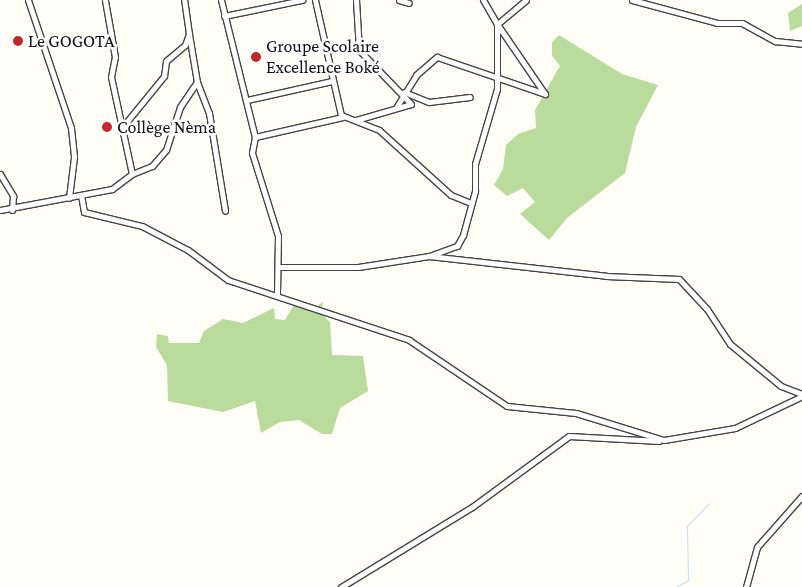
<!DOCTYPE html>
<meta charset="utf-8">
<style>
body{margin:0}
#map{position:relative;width:802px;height:587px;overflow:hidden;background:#fffdf5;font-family:"Crimson Pro",serif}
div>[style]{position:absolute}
.forest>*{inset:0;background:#b9dc9c}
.stream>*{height:1px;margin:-0.5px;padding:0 0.5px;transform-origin:0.5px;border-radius:0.5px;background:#b9e0f7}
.roads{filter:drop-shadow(1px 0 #444) drop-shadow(-1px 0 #444) drop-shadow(0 1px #444) drop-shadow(0 -1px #444)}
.minor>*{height:5px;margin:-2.5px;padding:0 2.5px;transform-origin:2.5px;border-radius:2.5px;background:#fff}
.dots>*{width:14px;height:14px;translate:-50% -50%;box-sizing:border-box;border:2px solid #fff;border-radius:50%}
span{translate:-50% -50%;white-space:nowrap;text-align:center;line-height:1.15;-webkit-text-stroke:5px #fff;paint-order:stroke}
.poi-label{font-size:18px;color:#111}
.left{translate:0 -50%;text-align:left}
</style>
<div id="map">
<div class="forest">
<i style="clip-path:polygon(802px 4px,802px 26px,790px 31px,788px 13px)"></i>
<i style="clip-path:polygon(559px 35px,622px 74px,658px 85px,636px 127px,625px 173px,567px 218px,549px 240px,520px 214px,535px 202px,523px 188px,507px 196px,494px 185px,503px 169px,506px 145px,518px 134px,536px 128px,535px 110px,560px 66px,552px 56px,552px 42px)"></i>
<i style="clip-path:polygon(302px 301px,317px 306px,323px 302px,321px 313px,330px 322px,332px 355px,363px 356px,368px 391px,340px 408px,332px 434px,322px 434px,299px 420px,280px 422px,261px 433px,255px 401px,223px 412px,168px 401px,167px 365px,156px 347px,157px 334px,168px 336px,169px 343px,199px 343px,204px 331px,223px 319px,243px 323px,274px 308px,275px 319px,285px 320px,295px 303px)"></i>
</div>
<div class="stream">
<i style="left:676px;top:587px;width:14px;rotate:-30deg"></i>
<i style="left:688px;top:580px;width:54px;rotate:-91.1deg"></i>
<i style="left:687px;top:526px;width:32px;rotate:-46deg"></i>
</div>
<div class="roads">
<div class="minor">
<i style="left:28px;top:0;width:135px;rotate:71.4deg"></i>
<i style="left:71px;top:128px;width:29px;rotate:84deg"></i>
<i style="left:74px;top:157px;width:41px;rotate:97deg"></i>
<i style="left:221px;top:0;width:141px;rotate:76.1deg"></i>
<i style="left:255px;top:137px;width:16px;rotate:101deg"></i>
<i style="left:252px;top:153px;width:87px;rotate:72.6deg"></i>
<i style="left:278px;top:236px;width:58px;rotate:91deg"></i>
<i style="left:315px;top:0;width:118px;rotate:77.3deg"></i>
<i style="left:341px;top:115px;width:41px;rotate:21.5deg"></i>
<i style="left:379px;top:130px;width:97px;rotate:42.1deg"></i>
<i style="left:451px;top:195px;width:22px;rotate:22deg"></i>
<i style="left:356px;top:0;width:50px;rotate:86.6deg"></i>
<i style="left:359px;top:50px;width:75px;rotate:46.1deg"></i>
<i style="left:399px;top:0;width:10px;rotate:17deg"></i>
<i style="left:526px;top:0;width:38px;rotate:140deg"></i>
<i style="left:497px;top:24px;width:85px;rotate:55.6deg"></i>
<i style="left:632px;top:0;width:88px;rotate:15.1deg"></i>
<i style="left:717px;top:23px;width:25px"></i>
<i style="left:742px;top:23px;width:38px;rotate:29deg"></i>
<i style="left:775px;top:41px;width:27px;rotate:6deg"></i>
<i style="left:224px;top:16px;width:80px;rotate:-11.6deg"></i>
<i style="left:197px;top:82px;width:33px;rotate:69deg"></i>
<i style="left:209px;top:113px;width:99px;rotate:80.7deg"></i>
<i style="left:404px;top:92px;width:27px;rotate:22deg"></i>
<i style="left:429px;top:102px;width:41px;rotate:-7deg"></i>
<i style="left:247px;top:100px;width:87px;rotate:-12.6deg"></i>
<i style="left:397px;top:106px;width:36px;rotate:-58deg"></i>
<i style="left:416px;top:75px;width:28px;rotate:-41deg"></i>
<i style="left:437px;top:57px;width:114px;rotate:18.9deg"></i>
<i style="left:356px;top:120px;width:57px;rotate:-16.2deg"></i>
<i style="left:120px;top:130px;width:70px;rotate:-50.8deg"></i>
<i style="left:164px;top:76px;width:15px;rotate:-82deg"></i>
<i style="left:166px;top:61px;width:25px;rotate:-40deg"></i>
<i style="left:185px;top:45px;width:12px;rotate:-70deg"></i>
<i style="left:189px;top:34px;width:34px;rotate:-98deg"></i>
<i style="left:255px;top:137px;width:90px;rotate:-12.8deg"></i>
<i style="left:0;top:174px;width:26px;rotate:59deg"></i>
<i style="left:13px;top:196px;width:14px;rotate:94deg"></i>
<i style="left:132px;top:174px;width:22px;rotate:-22deg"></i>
<i style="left:152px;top:166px;width:21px;rotate:-49deg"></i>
<i style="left:166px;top:150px;width:45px;rotate:-72deg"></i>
<i style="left:180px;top:107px;width:30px;rotate:-56deg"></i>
<i style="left:197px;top:82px;width:49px;rotate:-99.5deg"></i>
<i style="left:81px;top:195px;width:17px;rotate:80deg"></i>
<i style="left:84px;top:212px;width:60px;rotate:13.6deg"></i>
<i style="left:142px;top:226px;width:52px;rotate:27.6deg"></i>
<i style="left:188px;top:250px;width:50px;rotate:36.9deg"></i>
<i style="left:228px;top:280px;width:191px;rotate:18.3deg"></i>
<i style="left:409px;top:340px;width:118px;rotate:34deg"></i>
<i style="left:507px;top:406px;width:69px;rotate:5.8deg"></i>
<i style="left:576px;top:413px;width:92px;rotate:17.1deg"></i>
<i style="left:664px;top:440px;width:72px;rotate:-9.6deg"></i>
<i style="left:735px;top:428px;width:74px;rotate:-25.5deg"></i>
<i style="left:0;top:210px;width:114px;rotate:-10.6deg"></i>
<i style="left:112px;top:189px;width:25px;rotate:-37deg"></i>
<i style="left:132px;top:174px;width:99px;rotate:-102.2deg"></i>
<i style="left:111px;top:77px;width:20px;rotate:-79deg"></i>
<i style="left:115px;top:57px;width:58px;rotate:-100deg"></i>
<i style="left:429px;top:256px;width:30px;rotate:-20deg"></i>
<i style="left:457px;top:246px;width:13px;rotate:-61deg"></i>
<i style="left:463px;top:235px;width:46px;rotate:-74.7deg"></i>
<i style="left:475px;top:191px;width:27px;rotate:-90deg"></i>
<i style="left:475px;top:164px;width:78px;rotate:-73.7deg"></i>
<i style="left:497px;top:89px;width:65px;rotate:-90deg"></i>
<i style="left:497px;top:24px;width:28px;rotate:-120deg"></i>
<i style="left:279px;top:267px;width:79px"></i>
<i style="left:358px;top:267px;width:72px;rotate:-8.8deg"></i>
<i style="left:429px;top:256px;width:178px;rotate:6.4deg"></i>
<i style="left:606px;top:276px;width:73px;rotate:2.4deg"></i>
<i style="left:679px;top:279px;width:41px;rotate:47deg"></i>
<i style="left:707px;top:309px;width:42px;rotate:56.7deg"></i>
<i style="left:730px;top:344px;width:66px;rotate:39.5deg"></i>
<i style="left:781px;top:386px;width:22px;rotate:21deg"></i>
<i style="left:341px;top:587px;width:153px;rotate:-31.4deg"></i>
<i style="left:472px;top:507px;width:120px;rotate:-36.2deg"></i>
<i style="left:569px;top:436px;width:90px;rotate:3.2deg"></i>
<i style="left:746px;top:587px;width:41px;rotate:-74.6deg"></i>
<i style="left:757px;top:547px;width:68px;rotate:-48.6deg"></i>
</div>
</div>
<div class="dots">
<i style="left:18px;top:41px;background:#c4262e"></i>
<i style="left:256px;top:57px;background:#c4262e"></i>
<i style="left:107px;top:127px;background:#c4262e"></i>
</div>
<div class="poi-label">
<span class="left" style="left:28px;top:41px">Le GOGOTA</span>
<span class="left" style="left:266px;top:57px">Groupe Scolaire<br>Excellence Boké</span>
<span class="left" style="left:117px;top:127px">Collège Nèma</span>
</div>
</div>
